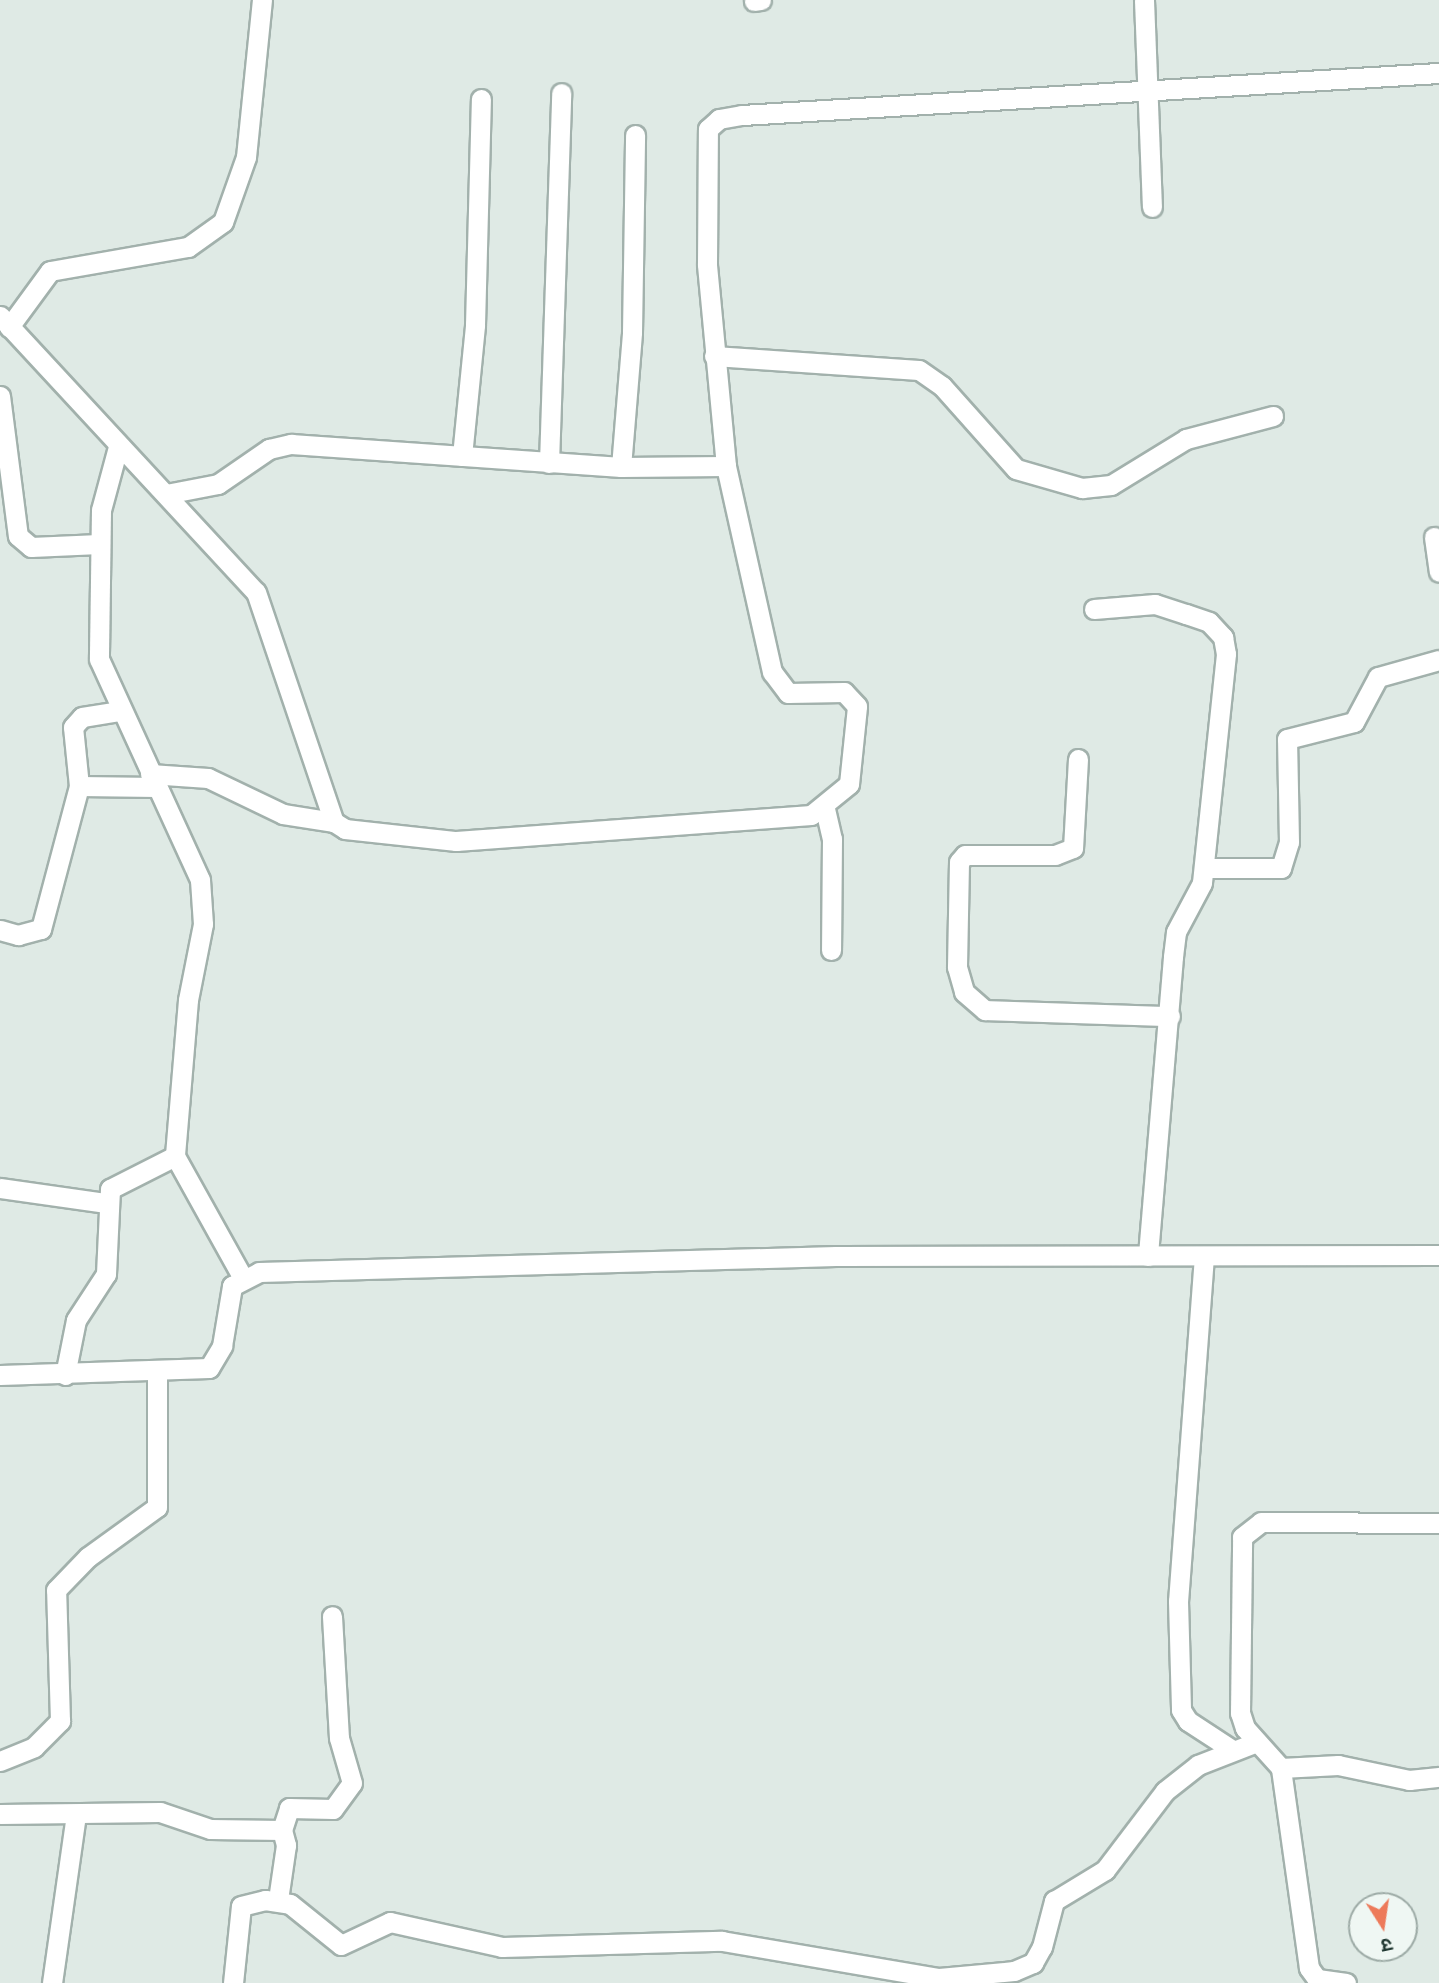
<!DOCTYPE html>
<meta charset="utf-8">
<style>
body{margin:0}
#map{position:relative;width:1439px;height:1983px;overflow:hidden;background:#dfeae5;font-family:"Asap Condensed","Noto Sans Devanagari",sans-serif}
div>[style]{position:absolute}
.roads{filter:drop-shadow(2px 0 #a2b1ac) drop-shadow(-2px 0 #a2b1ac) drop-shadow(0 2px #a2b1ac) drop-shadow(0 -2px #a2b1ac)}
.minor>*{height:19px;margin:-9.5px;padding:0 9.5px;transform-origin:9.5px;border-radius:9.5px;background:#fff}
span{translate:-50% -50%;white-space:nowrap;text-align:center;line-height:1.15;-webkit-text-stroke:5px #eff7f3;paint-order:stroke}
.north{position:absolute;left:1348px;top:1892px;width:70px;height:70px;box-sizing:border-box;background:#eff7f3;border:2px solid #9daba6;border-radius:50%;rotate:168deg;font-size:19px;font-weight:700;line-height:28px;text-align:center;color:#213932}
.north::after{content:'';display:block;margin:auto;width:24px;height:32px;background:#ed7a5a;clip-path:polygon(50% 0,100% 100%,50% 72%,0 100%)}
</style>
<div id="map">
<div class="roads">
<div class="minor">
<i style="left:1144px;top:0;width:207px;rotate:87.8deg"></i>
<i style="left:754px;top:1px;width:7px;rotate:-8deg"></i>
<i style="left:0;top:316px;width:376px;rotate:47.2deg"></i>
<i style="left:256px;top:592px;width:243px;rotate:71.3deg"></i>
<i style="left:334px;top:822px;width:13px;rotate:32deg"></i>
<i style="left:345px;top:829px;width:112px;rotate:6.2deg"></i>
<i style="left:456px;top:841px;width:356px;rotate:-4.2deg"></i>
<i style="left:811px;top:815px;width:49px;rotate:-39.2deg"></i>
<i style="left:849px;top:784px;width:78px;rotate:-84.1deg"></i>
<i style="left:857px;top:706px;width:19px;rotate:-133deg"></i>
<i style="left:844px;top:692px;width:56px;rotate:179deg"></i>
<i style="left:788px;top:693px;width:26px;rotate:-127deg"></i>
<i style="left:772px;top:672px;width:211px;rotate:-102.6deg"></i>
<i style="left:726px;top:466px;width:203px;rotate:-95.4deg"></i>
<i style="left:707px;top:264px;width:135px;rotate:-89.6deg"></i>
<i style="left:708px;top:129px;width:15px;rotate:-42deg"></i>
<i style="left:719px;top:119px;width:23px;rotate:-10deg"></i>
<i style="left:742px;top:115px;width:698px;rotate:-3.45deg"></i>
<i style="left:9px;top:327px;width:69px;rotate:-53.8deg"></i>
<i style="left:50px;top:271px;width:140px;rotate:-9.9deg"></i>
<i style="left:188px;top:247px;width:43px;rotate:-35.5deg"></i>
<i style="left:223px;top:222px;width:69px;rotate:-70.5deg"></i>
<i style="left:246px;top:157px;width:158px;rotate:-84.2deg"></i>
<i style="left:714px;top:356px;width:205px;rotate:3.9deg"></i>
<i style="left:919px;top:370px;width:28px;rotate:35deg"></i>
<i style="left:942px;top:386px;width:111px;rotate:48.3deg"></i>
<i style="left:1016px;top:469px;width:69px;rotate:16.1deg"></i>
<i style="left:1082px;top:488px;width:29px;rotate:-6deg"></i>
<i style="left:1111px;top:485px;width:88px;rotate:-31.5deg"></i>
<i style="left:1186px;top:439px;width:90px;rotate:-14.8deg"></i>
<i style="left:0;top:396px;width:141px;rotate:82.7deg"></i>
<i style="left:18px;top:536px;width:17px;rotate:40deg"></i>
<i style="left:31px;top:547px;width:68px;rotate:-2.5deg"></i>
<i style="left:118px;top:447px;width:65px;rotate:105.1deg"></i>
<i style="left:101px;top:510px;width:149px;rotate:90.8deg"></i>
<i style="left:99px;top:659px;width:243px;rotate:65.4deg"></i>
<i style="left:200px;top:880px;width:44px;rotate:86.1deg"></i>
<i style="left:203px;top:924px;width:77px;rotate:101.2deg"></i>
<i style="left:188px;top:1000px;width:157px;rotate:94.8deg"></i>
<i style="left:175px;top:1156px;width:140px;rotate:60.9deg"></i>
<i style="left:462px;top:456px;width:132px;rotate:-84.3deg"></i>
<i style="left:475px;top:325px;width:226px;rotate:-88.5deg"></i>
<i style="left:549px;top:463px;width:370px;rotate:-88.1deg"></i>
<i style="left:621px;top:467px;width:135px;rotate:-85.3deg"></i>
<i style="left:632px;top:332px;width:197px;rotate:-89.1deg"></i>
<i style="left:166px;top:494px;width:53px;rotate:-10.9deg"></i>
<i style="left:218px;top:484px;width:62px;rotate:-34.5deg"></i>
<i style="left:269px;top:449px;width:23px;rotate:-13deg"></i>
<i style="left:291px;top:444px;width:331px;rotate:4deg"></i>
<i style="left:621px;top:467px;width:105px;rotate:-0.5deg"></i>
<i style="left:1434px;top:537px;width:35px;rotate:82deg"></i>
<i style="left:1094px;top:609px;width:61px;rotate:-4.7deg"></i>
<i style="left:1155px;top:604px;width:33px;rotate:18deg"></i>
<i style="left:1186px;top:614px;width:24px;rotate:19deg"></i>
<i style="left:1209px;top:622px;width:21px;rotate:47deg"></i>
<i style="left:1223px;top:637px;width:17px;rotate:80deg"></i>
<i style="left:1226px;top:654px;width:230px;rotate:96deg"></i>
<i style="left:1202px;top:883px;width:55px;rotate:118deg"></i>
<i style="left:1176px;top:932px;width:25px;rotate:97deg"></i>
<i style="left:1173px;top:957px;width:300px;rotate:94.8deg"></i>
<i style="left:1078px;top:759px;width:89px;rotate:93.2deg"></i>
<i style="left:1073px;top:848px;width:19px;rotate:159deg"></i>
<i style="left:1055px;top:855px;width:90px;rotate:180deg"></i>
<i style="left:965px;top:855px;width:9px;rotate:131deg"></i>
<i style="left:959px;top:862px;width:105px;rotate:91.1deg"></i>
<i style="left:957px;top:967px;width:26px;rotate:74deg"></i>
<i style="left:964px;top:992px;width:28px;rotate:41deg"></i>
<i style="left:985px;top:1010px;width:185px;rotate:1.9deg"></i>
<i style="left:150px;top:774px;width:58px;rotate:3.9deg"></i>
<i style="left:208px;top:778px;width:83px;rotate:25.6deg"></i>
<i style="left:283px;top:814px;width:52px;rotate:8.9deg"></i>
<i style="left:79px;top:786px;width:78px;rotate:0.7deg"></i>
<i style="left:825px;top:809px;width:31px;rotate:77deg"></i>
<i style="left:832px;top:839px;width:111px;rotate:90.5deg"></i>
<i style="left:1204px;top:868px;width:77px"></i>
<i style="left:1281px;top:868px;width:27px;rotate:-73deg"></i>
<i style="left:1289px;top:842px;width:103px;rotate:-91.1deg"></i>
<i style="left:1287px;top:739px;width:69px;rotate:-14.2deg"></i>
<i style="left:1354px;top:722px;width:51px;rotate:-61.9deg"></i>
<i style="left:1378px;top:677px;width:63px;rotate:-15.6deg"></i>
<i style="left:0;top:930px;width:19px;rotate:16deg"></i>
<i style="left:18px;top:935px;width:24px;rotate:-15deg"></i>
<i style="left:41px;top:929px;width:148px;rotate:-75.1deg"></i>
<i style="left:79px;top:786px;width:59px;rotate:-95.8deg"></i>
<i style="left:73px;top:727px;width:13px;rotate:-48deg"></i>
<i style="left:82px;top:717px;width:37px;rotate:-9deg"></i>
<i style="left:0;top:1188px;width:107px;rotate:8.1deg"></i>
<i style="left:1204px;top:1256px;width:346px;rotate:94.3deg"></i>
<i style="left:1178px;top:1601px;width:109px;rotate:88.4deg"></i>
<i style="left:1181px;top:1710px;width:13px;rotate:58deg"></i>
<i style="left:1188px;top:1721px;width:51px;rotate:33.1deg"></i>
<i style="left:0;top:1375px;width:209px;rotate:-1.9deg"></i>
<i style="left:209px;top:1368px;width:26px;rotate:-59deg"></i>
<i style="left:222px;top:1346px;width:61px;rotate:-80.5deg"></i>
<i style="left:232px;top:1286px;width:30px;rotate:-27deg"></i>
<i style="left:259px;top:1272px;width:577px;rotate:-1.59deg"></i>
<i style="left:836px;top:1256px;width:603px;rotate:-0.1deg"></i>
<i style="left:65px;top:1375px;width:56px;rotate:-78.7deg"></i>
<i style="left:76px;top:1320px;width:55px;rotate:-56.9deg"></i>
<i style="left:106px;top:1274px;width:85px;rotate:-87.3deg"></i>
<i style="left:110px;top:1189px;width:73px;rotate:-26.9deg"></i>
<i style="left:0;top:1761px;width:37px;rotate:-22deg"></i>
<i style="left:34px;top:1747px;width:37px;rotate:-45deg"></i>
<i style="left:60px;top:1721px;width:131px;rotate:-91.7deg"></i>
<i style="left:56px;top:1590px;width:46px;rotate:-45.9deg"></i>
<i style="left:88px;top:1557px;width:85px;rotate:-35.9deg"></i>
<i style="left:157px;top:1507px;width:133px;rotate:-90deg"></i>
<i style="left:1281px;top:1768px;width:57px;rotate:-3deg"></i>
<i style="left:1338px;top:1765px;width:73px;rotate:11.9deg"></i>
<i style="left:1409px;top:1780px;width:30px;rotate:-6deg"></i>
<i style="left:0;top:1814px;width:160px;rotate:-0.7deg"></i>
<i style="left:160px;top:1812px;width:53px;rotate:18.8deg"></i>
<i style="left:210px;top:1829px;width:72px;rotate:0.8deg"></i>
<i style="left:282px;top:1830px;width:16px;rotate:75deg"></i>
<i style="left:286px;top:1845px;width:56px;rotate:98.3deg"></i>
<i style="left:282px;top:1830px;width:23px;rotate:-72deg"></i>
<i style="left:289px;top:1808px;width:44px;rotate:1.3deg"></i>
<i style="left:333px;top:1809px;width:32px;rotate:-54deg"></i>
<i style="left:352px;top:1783px;width:47px;rotate:-106.1deg"></i>
<i style="left:339px;top:1738px;width:122px;rotate:-93.3deg"></i>
<i style="left:52px;top:1983px;width:170px;rotate:-81.9deg"></i>
<i style="left:233px;top:1983px;width:77px;rotate:-84.1deg"></i>
<i style="left:241px;top:1906px;width:25px;rotate:-14deg"></i>
<i style="left:265px;top:1900px;width:25px;rotate:9deg"></i>
<i style="left:290px;top:1904px;width:65px;rotate:38.8deg"></i>
<i style="left:341px;top:1945px;width:54px;rotate:-25.1deg"></i>
<i style="left:390px;top:1922px;width:115px;rotate:12.6deg"></i>
<i style="left:502px;top:1947px;width:220px;rotate:-1.6deg"></i>
<i style="left:722px;top:1941px;width:220px;rotate:9.7deg"></i>
<i style="left:939px;top:1978px;width:75px;rotate:-5.3deg"></i>
<i style="left:1014px;top:1971px;width:21px;rotate:-23deg"></i>
<i style="left:1033px;top:1963px;width:18px;rotate:-61deg"></i>
<i style="left:1042px;top:1947px;width:48px;rotate:-75.4deg"></i>
<i style="left:1054px;top:1901px;width:60px;rotate:-31.3deg"></i>
<i style="left:1105px;top:1870px;width:99px;rotate:-52.8deg"></i>
<i style="left:1165px;top:1791px;width:42px;rotate:-38.2deg"></i>
<i style="left:1198px;top:1765px;width:63px;rotate:-21.3deg"></i>
<i style="left:1346px;top:1983px;width:29px;rotate:-172deg"></i>
<i style="left:1317px;top:1979px;width:14px;rotate:-126deg"></i>
<i style="left:1309px;top:1968px;width:202px;rotate:-98deg"></i>
<i style="left:1281px;top:1768px;width:54px;rotate:-132deg"></i>
<i style="left:1245px;top:1728px;width:16px;rotate:-108deg"></i>
<i style="left:1240px;top:1713px;width:176px;rotate:-89.3deg"></i>
<i style="left:1242px;top:1537px;width:24px;rotate:-38deg"></i>
<i style="left:1261px;top:1522px;width:178px;rotate:0.3deg"></i>
</div>
</div>
<div class="north">उ</div>
</div>
